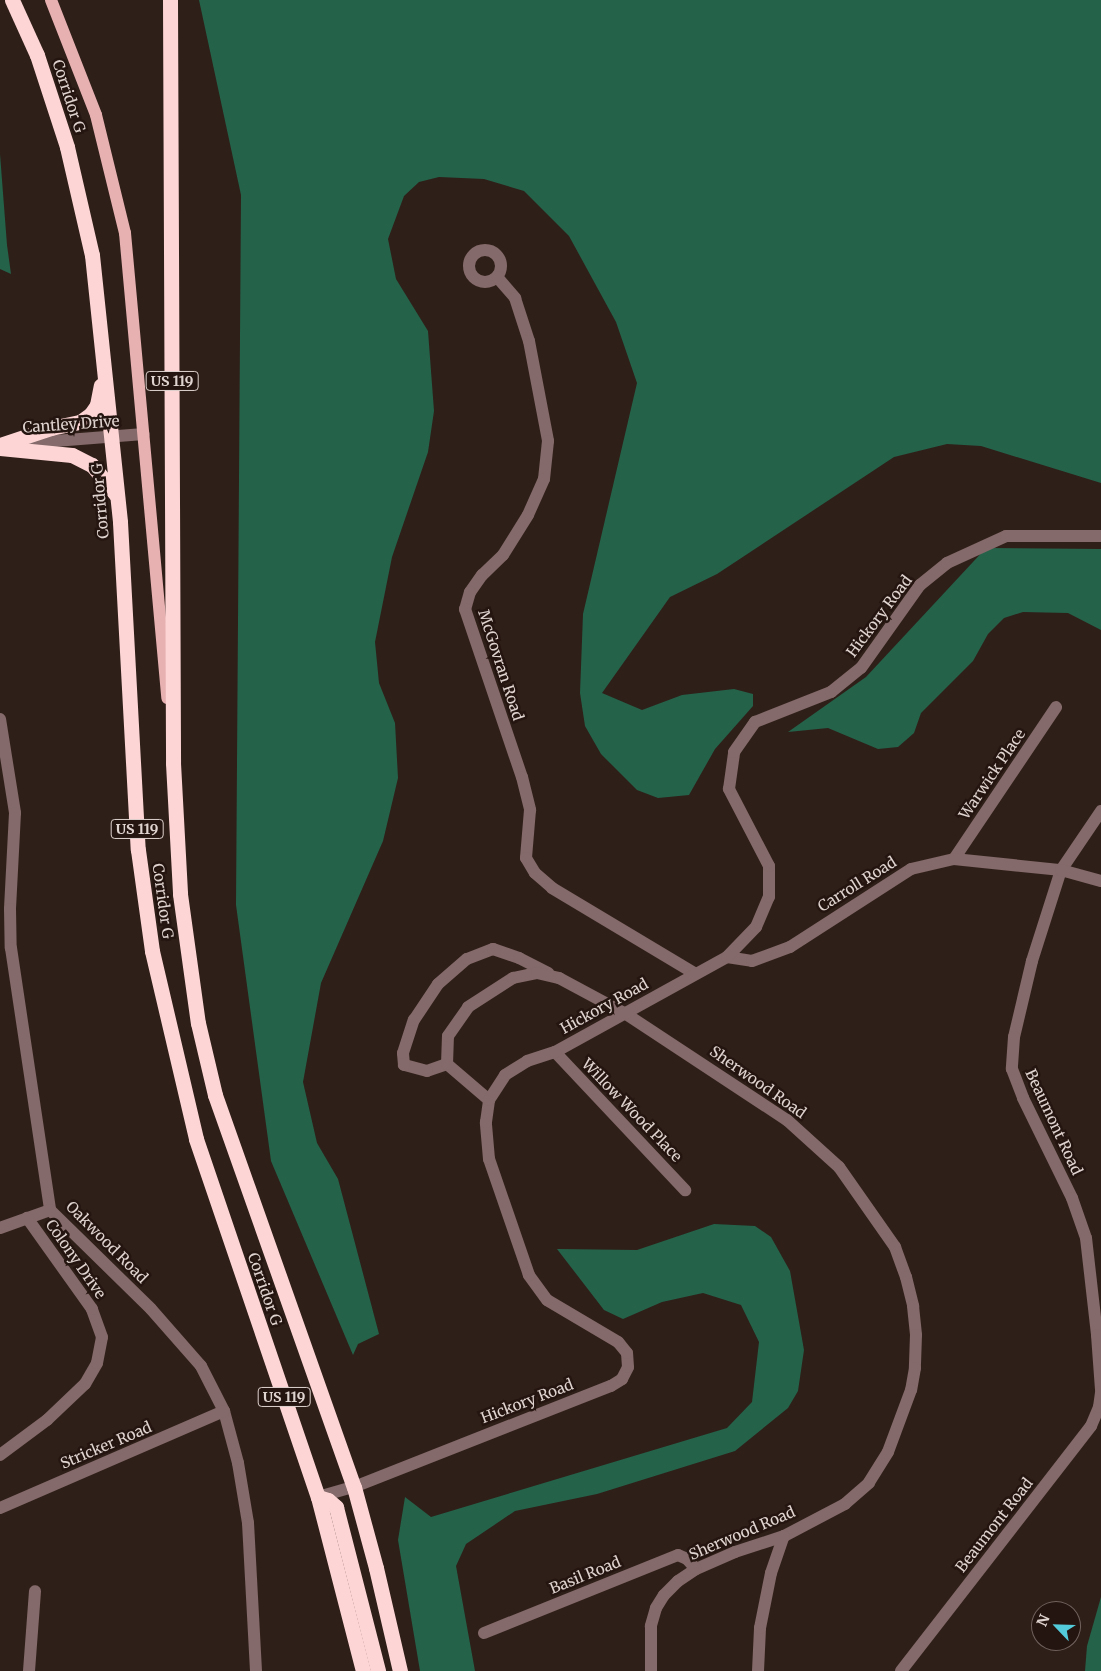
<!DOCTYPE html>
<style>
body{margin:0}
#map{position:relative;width:1101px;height:1671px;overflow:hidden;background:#2f1f19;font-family:Merriweather,serif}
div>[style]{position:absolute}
.forest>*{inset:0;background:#246249}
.minor>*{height:12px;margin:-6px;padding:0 6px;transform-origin:6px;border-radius:6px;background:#846a6a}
.minor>.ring{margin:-6px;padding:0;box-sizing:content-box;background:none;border:12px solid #846a6a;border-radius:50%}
.major>*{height:12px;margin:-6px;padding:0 6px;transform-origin:6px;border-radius:6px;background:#e7b0b1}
.highway>*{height:15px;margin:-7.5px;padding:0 7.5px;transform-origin:7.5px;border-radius:7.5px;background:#fdd5d5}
span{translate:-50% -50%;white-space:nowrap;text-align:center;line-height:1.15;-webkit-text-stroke:5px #251510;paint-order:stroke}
.shield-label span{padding:1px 4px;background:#251510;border:1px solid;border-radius:4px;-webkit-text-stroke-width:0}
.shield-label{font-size:14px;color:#e0d4d0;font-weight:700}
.street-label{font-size:15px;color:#e0d4d0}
.north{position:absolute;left:1031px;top:1601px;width:50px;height:50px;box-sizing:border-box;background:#251510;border:1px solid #70615d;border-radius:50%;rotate:294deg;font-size:14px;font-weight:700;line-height:20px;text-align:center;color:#e0d4d0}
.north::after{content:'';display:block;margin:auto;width:18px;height:22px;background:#53cbda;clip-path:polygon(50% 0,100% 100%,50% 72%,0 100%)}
</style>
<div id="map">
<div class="forest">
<i style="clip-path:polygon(199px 0,1101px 0,1101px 483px,981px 446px,947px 444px,894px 457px,717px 574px,670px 597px,602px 693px,642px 710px,682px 695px,734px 689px,753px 694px,753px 706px,715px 749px,689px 795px,658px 798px,637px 790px,601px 754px,585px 726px,580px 693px,583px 614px,637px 383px,616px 322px,569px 236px,524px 191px,484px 179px,439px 177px,419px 182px,404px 196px,388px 239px,396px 279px,428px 331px,434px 411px,428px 452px,392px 557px,375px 642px,379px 683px,395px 723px,398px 778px,383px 841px,321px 983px,303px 1082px,317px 1143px,338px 1179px,379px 1334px,358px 1344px,353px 1355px,271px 1161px,236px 905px,241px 195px)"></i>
<i style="clip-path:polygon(0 154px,7px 245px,11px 274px,0 269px)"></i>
<i style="clip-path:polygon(986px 548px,1101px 549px,1101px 630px,1068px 613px,1023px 612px,1004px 618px,988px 634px,973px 661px,921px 713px,914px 733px,898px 747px,878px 749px,828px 728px,788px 732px,866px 677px)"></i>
<i style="clip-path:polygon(714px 1224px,755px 1226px,771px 1237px,790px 1271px,804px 1350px,798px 1391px,788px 1408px,735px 1451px,597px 1494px,515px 1511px,466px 1544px,456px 1566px,475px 1671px,420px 1671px,398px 1540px,405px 1497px,431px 1517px,727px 1428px,752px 1402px,759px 1342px,741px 1305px,703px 1293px,662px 1302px,623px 1319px,604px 1310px,557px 1249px,637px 1250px)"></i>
<i style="clip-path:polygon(1101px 1597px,1101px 1671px,1085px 1671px,1087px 1646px)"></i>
</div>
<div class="minor">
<i class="ring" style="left:469px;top:250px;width:20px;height:20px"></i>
<i style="left:497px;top:277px;width:28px;rotate:49deg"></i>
<i style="left:515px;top:298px;width:45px;rotate:72deg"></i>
<i style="left:529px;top:341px;width:102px;rotate:79.2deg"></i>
<i style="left:548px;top:441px;width:38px;rotate:96deg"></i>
<i style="left:544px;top:479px;width:39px;rotate:114deg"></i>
<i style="left:528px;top:515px;width:47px;rotate:122deg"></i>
<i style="left:503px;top:555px;width:29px;rotate:136deg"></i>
<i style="left:482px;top:575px;width:21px;rotate:125deg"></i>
<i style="left:470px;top:592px;width:18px;rotate:106deg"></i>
<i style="left:465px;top:609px;width:177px;rotate:71.3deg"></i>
<i style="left:522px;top:777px;width:34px;rotate:76deg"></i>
<i style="left:530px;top:810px;width:48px;rotate:94.8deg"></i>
<i style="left:526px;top:858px;width:17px;rotate:59deg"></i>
<i style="left:535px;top:873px;width:23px;rotate:41deg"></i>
<i style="left:552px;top:888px;width:165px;rotate:30.9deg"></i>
<i style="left:17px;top:444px;width:127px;rotate:-4.5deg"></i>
<i style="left:0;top:719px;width:95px;rotate:80.9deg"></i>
<i style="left:15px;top:813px;width:96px;rotate:93deg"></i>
<i style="left:10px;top:909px;width:39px;rotate:89deg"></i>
<i style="left:11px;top:948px;width:265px;rotate:81.5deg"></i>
<i style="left:50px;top:1210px;width:141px;rotate:44.4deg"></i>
<i style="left:151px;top:1309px;width:76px;rotate:48.7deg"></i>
<i style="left:201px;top:1366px;width:51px;rotate:62.9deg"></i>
<i style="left:224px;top:1411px;width:54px;rotate:74.9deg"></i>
<i style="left:238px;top:1463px;width:61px;rotate:80.5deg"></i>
<i style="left:248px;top:1523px;width:148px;rotate:86.9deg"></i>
<i style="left:1101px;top:811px;width:71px;rotate:124.1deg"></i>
<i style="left:1061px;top:870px;width:96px;rotate:107.7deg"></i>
<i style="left:1032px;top:961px;width:78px;rotate:103.3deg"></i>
<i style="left:1014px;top:1037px;width:32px;rotate:94deg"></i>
<i style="left:1012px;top:1069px;width:31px;rotate:69deg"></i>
<i style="left:1023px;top:1098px;width:111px;rotate:63.9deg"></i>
<i style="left:1072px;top:1198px;width:42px;rotate:70.7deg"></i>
<i style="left:1086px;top:1238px;width:98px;rotate:83.5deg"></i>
<i style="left:1097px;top:1335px;width:55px;rotate:85.8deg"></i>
<i style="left:954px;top:859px;width:183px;rotate:-56.1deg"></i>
<i style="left:727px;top:957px;width:25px;rotate:9deg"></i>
<i style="left:752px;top:961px;width:40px;rotate:-20.2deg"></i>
<i style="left:790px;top:947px;width:144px;rotate:-32.8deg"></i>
<i style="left:911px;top:869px;width:44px;rotate:-13.1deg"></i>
<i style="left:954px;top:859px;width:108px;rotate:5.9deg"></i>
<i style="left:1061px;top:870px;width:41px;rotate:15.4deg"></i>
<i style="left:555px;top:1052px;width:190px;rotate:46.7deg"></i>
<i style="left:447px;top:1064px;width:21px;rotate:161deg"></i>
<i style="left:427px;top:1071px;width:24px;rotate:-165deg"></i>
<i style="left:404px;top:1065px;width:12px;rotate:-95deg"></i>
<i style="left:403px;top:1053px;width:35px;rotate:-72deg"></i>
<i style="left:414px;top:1020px;width:43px;rotate:-56.3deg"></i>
<i style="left:438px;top:984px;width:38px;rotate:-41deg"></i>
<i style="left:467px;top:959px;width:28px;rotate:-21deg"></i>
<i style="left:493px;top:949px;width:28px;rotate:19deg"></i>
<i style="left:519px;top:958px;width:33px;rotate:27deg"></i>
<i style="left:489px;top:1100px;width:55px;rotate:-139.4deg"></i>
<i style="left:447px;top:1064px;width:28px;rotate:-88deg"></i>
<i style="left:448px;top:1036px;width:35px;rotate:-55deg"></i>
<i style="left:468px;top:1007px;width:54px;rotate:-32.8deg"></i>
<i style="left:513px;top:978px;width:25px;rotate:-12deg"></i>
<i style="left:537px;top:973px;width:23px;rotate:13deg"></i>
<i style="left:559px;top:978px;width:76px;rotate:28.2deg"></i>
<i style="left:626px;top:1014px;width:193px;rotate:33.4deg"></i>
<i style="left:787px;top:1120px;width:70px;rotate:42.1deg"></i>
<i style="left:839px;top:1167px;width:98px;rotate:55deg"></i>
<i style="left:895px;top:1247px;width:32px;rotate:70deg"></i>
<i style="left:906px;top:1277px;width:30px;rotate:76deg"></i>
<i style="left:913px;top:1306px;width:29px;rotate:84deg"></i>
<i style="left:916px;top:1335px;width:33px;rotate:92deg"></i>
<i style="left:915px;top:1368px;width:22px;rotate:100deg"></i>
<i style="left:911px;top:1390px;width:66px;rotate:110.4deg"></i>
<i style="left:888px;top:1452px;width:36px;rotate:122deg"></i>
<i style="left:869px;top:1483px;width:32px;rotate:139deg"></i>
<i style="left:845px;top:1504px;width:69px;rotate:152.3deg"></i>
<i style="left:784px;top:1536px;width:52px;rotate:161.9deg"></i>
<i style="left:735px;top:1552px;width:43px;rotate:156.4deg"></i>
<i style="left:696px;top:1569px;width:22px;rotate:146deg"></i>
<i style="left:678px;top:1581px;width:20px;rotate:135deg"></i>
<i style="left:664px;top:1595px;width:15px;rotate:122deg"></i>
<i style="left:656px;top:1608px;width:19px;rotate:106deg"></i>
<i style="left:651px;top:1626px;width:45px;rotate:90deg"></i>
<i style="left:0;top:1228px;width:53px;rotate:-19.8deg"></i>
<i style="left:0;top:1455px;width:59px;rotate:-36.7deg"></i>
<i style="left:47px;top:1420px;width:52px;rotate:-43.5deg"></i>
<i style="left:85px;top:1384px;width:24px;rotate:-60deg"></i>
<i style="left:97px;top:1363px;width:26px;rotate:-79deg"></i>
<i style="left:102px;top:1337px;width:30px;rotate:-110deg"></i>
<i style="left:92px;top:1309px;width:112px;rotate:-125.5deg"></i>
<i style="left:318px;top:1497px;width:37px;rotate:-16deg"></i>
<i style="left:354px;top:1487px;width:276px;rotate:-21.5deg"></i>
<i style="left:611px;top:1386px;width:13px;rotate:-32deg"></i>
<i style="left:622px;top:1379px;width:13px;rotate:-63deg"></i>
<i style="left:628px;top:1367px;width:14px;rotate:-94deg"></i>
<i style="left:627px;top:1353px;width:14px;rotate:-129deg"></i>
<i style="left:618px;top:1342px;width:82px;rotate:-149.4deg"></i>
<i style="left:547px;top:1300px;width:31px;rotate:-126deg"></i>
<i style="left:529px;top:1275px;width:123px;rotate:-109deg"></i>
<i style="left:489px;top:1159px;width:37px;rotate:-95deg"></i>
<i style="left:486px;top:1122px;width:22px;rotate:-82deg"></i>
<i style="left:489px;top:1100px;width:30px;rotate:-57deg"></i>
<i style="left:505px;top:1075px;width:26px;rotate:-32deg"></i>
<i style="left:527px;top:1061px;width:29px;rotate:-18deg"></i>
<i style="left:555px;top:1052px;width:196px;rotate:-28.9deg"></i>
<i style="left:727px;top:957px;width:42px;rotate:-46deg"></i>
<i style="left:756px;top:927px;width:33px;rotate:-67deg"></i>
<i style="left:769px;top:897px;width:31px;rotate:-90deg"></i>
<i style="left:769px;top:866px;width:87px;rotate:-117.5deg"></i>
<i style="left:729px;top:789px;width:37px;rotate:-82deg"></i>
<i style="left:734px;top:752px;width:37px;rotate:-55deg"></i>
<i style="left:755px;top:722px;width:82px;rotate:-21.5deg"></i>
<i style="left:831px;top:692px;width:38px;rotate:-39deg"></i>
<i style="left:861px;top:668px;width:102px;rotate:-54.6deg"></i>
<i style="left:920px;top:585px;width:35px;rotate:-39deg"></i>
<i style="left:947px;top:563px;width:65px;rotate:-24.6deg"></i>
<i style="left:1006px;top:536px;width:95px"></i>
<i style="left:0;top:1508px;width:244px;rotate:-23.4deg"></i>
<i style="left:484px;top:1633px;width:209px;rotate:-21.9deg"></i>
<i style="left:678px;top:1555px;width:10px;rotate:24deg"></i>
<i style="left:687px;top:1559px;width:13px;rotate:48deg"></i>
<i style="left:29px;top:1671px;width:80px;rotate:-85.7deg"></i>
<i style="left:758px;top:1671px;width:43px;rotate:-87.3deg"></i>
<i style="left:760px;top:1628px;width:56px;rotate:-78.7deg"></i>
<i style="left:771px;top:1573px;width:39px;rotate:-71deg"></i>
<i style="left:901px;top:1671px;width:310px;rotate:-52.2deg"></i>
<i style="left:1091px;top:1426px;width:21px;rotate:-67deg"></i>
<i style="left:1099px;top:1407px;width:15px;rotate:-82deg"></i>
</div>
<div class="major">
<i style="left:51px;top:0;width:123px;rotate:68.6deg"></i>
<i style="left:96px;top:115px;width:122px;rotate:76.2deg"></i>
<i style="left:125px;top:233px;width:467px;rotate:84.8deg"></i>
</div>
<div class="highway">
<i style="left:12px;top:0;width:60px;rotate:65.6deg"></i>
<i style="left:37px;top:55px;width:97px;rotate:71.9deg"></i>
<i style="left:67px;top:147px;width:111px;rotate:77deg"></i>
<i style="left:92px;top:255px;width:268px;rotate:84deg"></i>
<i style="left:120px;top:522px;width:328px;rotate:86.9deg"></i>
<i style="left:138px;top:850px;width:102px;rotate:82.1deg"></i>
<i style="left:152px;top:951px;width:193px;rotate:76.8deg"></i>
<i style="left:196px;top:1139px;width:378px;rotate:71.2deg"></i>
<i style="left:318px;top:1497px;width:180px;rotate:75.5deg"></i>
<i style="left:170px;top:0;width:763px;rotate:89.77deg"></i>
<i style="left:173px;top:763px;width:131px;rotate:86.9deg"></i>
<i style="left:180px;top:894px;width:130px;rotate:82.1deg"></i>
<i style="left:198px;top:1023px;width:74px;rotate:76.7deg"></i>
<i style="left:215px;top:1095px;width:416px;rotate:70.5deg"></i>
<i style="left:354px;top:1487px;width:84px;rotate:74.8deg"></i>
<i style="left:376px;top:1568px;width:106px;rotate:76.9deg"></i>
<i style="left:0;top:445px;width:54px;rotate:-18.4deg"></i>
<i style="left:51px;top:428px;width:30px;rotate:-12deg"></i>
<i style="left:80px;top:422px;width:14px;rotate:-36deg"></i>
<i style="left:91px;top:414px;width:11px;rotate:-56deg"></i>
<i style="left:97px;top:405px;width:20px;rotate:-79deg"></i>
<i style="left:0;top:448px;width:72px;rotate:5.6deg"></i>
<i style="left:72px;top:455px;width:22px;rotate:27deg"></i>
<i style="left:92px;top:465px;width:38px;rotate:51deg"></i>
<i style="left:318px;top:1497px;width:10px;rotate:17deg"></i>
<i style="left:328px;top:1500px;width:11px;rotate:41deg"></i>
<i style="left:336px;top:1507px;width:169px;rotate:75.6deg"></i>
</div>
<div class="shield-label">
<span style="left:172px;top:381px">US 119</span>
<span style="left:137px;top:829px">US 119</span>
<span style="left:284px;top:1397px">US 119</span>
</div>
<div class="street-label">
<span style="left:69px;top:96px;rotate:72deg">Corridor G</span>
<span style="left:71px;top:424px;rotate:-4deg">Cantley Drive</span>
<span style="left:100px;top:501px;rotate:-95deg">Corridor G</span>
<span style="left:879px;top:616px;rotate:-53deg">Hickory Road</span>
<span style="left:501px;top:665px;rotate:72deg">McGovran Road</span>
<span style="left:992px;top:774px;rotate:-56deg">Warwick Place</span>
<span style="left:857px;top:884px;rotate:-32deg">Carroll Road</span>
<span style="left:163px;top:901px;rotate:82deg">Corridor G</span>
<span style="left:604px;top:1006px;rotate:-29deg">Hickory Road</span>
<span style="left:758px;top:1082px;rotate:35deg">Sherwood Road</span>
<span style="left:632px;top:1110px;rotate:46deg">Willow Wood Place</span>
<span style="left:1054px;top:1122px;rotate:65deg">Beaumont Road</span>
<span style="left:107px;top:1242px;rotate:45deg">Oakwood Road</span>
<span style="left:76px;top:1259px;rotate:55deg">Colony Drive</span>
<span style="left:265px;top:1289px;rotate:71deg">Corridor G</span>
<span style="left:527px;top:1401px;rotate:-21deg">Hickory Road</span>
<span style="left:106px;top:1445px;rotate:-23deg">Stricker Road</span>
<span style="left:994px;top:1525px;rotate:-52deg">Beaumont Road</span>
<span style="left:742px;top:1533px;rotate:-23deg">Sherwood Road</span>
<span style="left:585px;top:1575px;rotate:-22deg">Basil Road</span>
</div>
<div class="north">N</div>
</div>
